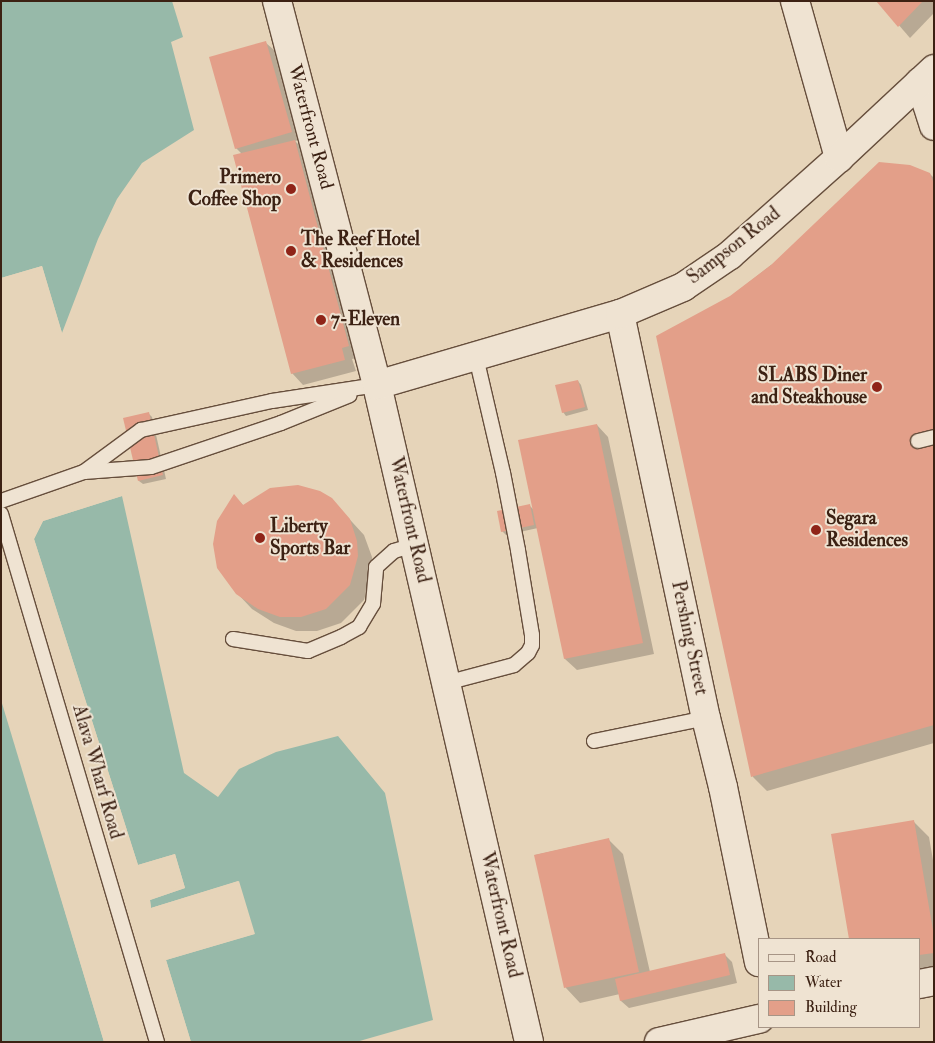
<!DOCTYPE html>
<style>
body{margin:0}
#map{position:relative;width:935px;height:1043px;overflow:hidden;background:#e6d4b9;font-family:"IM FELL Double Pica",serif}
div>[style]{position:absolute}
.water>*{inset:0;background:#97b9a9}
.pier>*{inset:0;background:#e6d4b9}
.shadow>*{inset:0;background:#0003}
.building>*{inset:0;background:#e39f89}
.roads{filter:drop-shadow(1px 0 #664e3c) drop-shadow(-1px 0 #664e3c) drop-shadow(0 1px #664e3c) drop-shadow(0 -1px #664e3c)}
.service>*{height:14px;margin:-7px;padding:0 7px;transform-origin:7px;border-radius:7px;background:#efe3d2}
.minor>*{height:28px;margin:-14px;padding:0 14px;transform-origin:14px;border-radius:14px;background:#efe3d2}
.secondary>*{height:28px;margin:-14px;padding:0 14px;transform-origin:14px;border-radius:14px;background:#efe3d2}
.dots>*{width:14px;height:14px;translate:-50% -50%;box-sizing:border-box;border:2px solid #efe3d2;border-radius:50%}
span{translate:-50% -50%;white-space:nowrap;text-align:center;line-height:1.15;-webkit-text-stroke:4px #efe3d2;paint-order:stroke}
.street-label{font-size:19px;color:#3c2113}
.poi-label{font-size:19px;color:#3c2113;font-weight:700}
.right{translate:-100% -50%;text-align:right}
.left{translate:0 -50%;text-align:left}
.frame{position:absolute;inset:0;border:2px solid #3c2113;pointer-events:none}
.legend{position:absolute;left:758px;top:938px;width:162px;height:90px;box-sizing:border-box;background:#efe3d2;border:1px solid #a79586;margin:0;padding:6px 9px;list-style:none;font-size:15px;color:#3c2113}
.legend li{display:flex;align-items:center;gap:10px;height:25px}
.legend b{width:25px;border:1px solid #a79586}
</style>
<div id="map">
<div class="water">
<i style="clip-path:polygon(1px 1px,172px 1px,183px 37px,171px 42px,194px 130px,142px 163px,117px 199px,98px 239px,62px 333px,42px 266px,1px 278px)"></i>
<i style="clip-path:polygon(122px 496px,184px 773px,218px 797px,239px 769px,276px 752px,338px 736px,385px 793px,433px 1020px,356px 1042px,191px 1042px,166px 960px,254px 934px,238px 881px,151px 908px,150px 900px,185px 888px,175px 854px,138px 865px,34px 539px,43px 521px)"></i>
<i style="clip-path:polygon(1px 700px,104px 1042px,1px 1042px)"></i>
</div>
<div class="pier">
<i style="clip-path:polygon(42px 266px,62px 333px,60px 334px,40px 269px,1px 280px,1px 278px)"></i>
<i style="clip-path:polygon(121px 494px,122px 496px,43px 521px,34px 539px,138px 865px,175px 854px,185px 888px,150px 900px,151px 908px,239px 881px,255px 934px,166px 960px,191px 1042px,188px 1042px,164px 960px,252px 932px,237px 884px,151px 911px,148px 910px,148px 898px,182px 886px,173px 857px,138px 867px,135px 866px,32px 539px,42px 518px)"></i>
<i style="clip-path:polygon(1px 697px,4px 699px,107px 1042px,104px 1042px)"></i>
</div>
<div class="shadow">
<i style="clip-path:polygon(878px 1px,934px 1px,934px 13px,910px 38px)"></i>
<i style="clip-path:polygon(266px 43px,274px 50px,299px 140px,295px 141px,306px 152px,360px 357px,352px 359px,356px 371px,303px 385px,292px 373px,242px 154px,236px 148px)"></i>
<i style="clip-path:polygon(930px 174px,934px 178px,934px 743px,767px 791px,753px 777px,657px 337px,730px 297px,771px 265px)"></i>
<i style="clip-path:polygon(578px 381px,581px 385px,588px 410px,566px 416px,563px 412px)"></i>
<i style="clip-path:polygon(148px 413px,152px 417px,166px 479px,143px 484px,139px 481px)"></i>
<i style="clip-path:polygon(597px 425px,608px 437px,654px 654px,577px 670px,565px 659px,538px 528px,506px 535px,502px 531px,529px 505px,534px 510px)"></i>
<i style="clip-path:polygon(234px 496px,244px 506px,331px 499px,364px 535px,372px 557px,372px 571px,364px 600px,341px 623px,317px 631px,296px 631px,274px 623px,252px 609px,237px 593px)"></i>
<i style="clip-path:polygon(914px 822px,929px 837px,934px 866px,934px 970px,919px 972px,919px 939px,850px 939px,833px 835px)"></i>
<i style="clip-path:polygon(608px 839px,623px 854px,650px 972px,724px 954px,732px 962px,737px 983px,629px 1008px,621px 1001px,620px 994px,580px 1003px,566px 988px,535px 855px)"></i>
</div>
<div class="building">
<i style="clip-path:polygon(876px 1px,923px 1px,898px 27px)"></i>
<i style="clip-path:polygon(266px 41px,292px 132px,235px 149px,209px 57px)"></i>
<i style="clip-path:polygon(295px 140px,349px 346px,342px 348px,345px 360px,291px 374px,233px 155px)"></i>
<i style="clip-path:polygon(879px 162px,910px 165px,930px 173px,934px 184px,934px 725px,751px 777px,656px 336px,730px 296px,771px 265px)"></i>
<i style="clip-path:polygon(578px 380px,585px 407px,562px 413px,555px 385px)"></i>
<i style="clip-path:polygon(149px 412px,163px 475px,138px 481px,123px 418px)"></i>
<i style="clip-path:polygon(597px 424px,643px 643px,564px 659px,518px 440px)"></i>
<i style="clip-path:polygon(298px 485px,320px 491px,332px 498px,350px 519px,357px 541px,358px 556px,350px 585px,326px 609px,301px 617px,280px 617px,258px 609px,236px 594px,217px 568px,213px 544px,217px 521px,234px 494px,243px 505px,270px 488px)"></i>
<i style="clip-path:polygon(530px 504px,534px 525px,501px 532px,497px 511px)"></i>
<i style="clip-path:polygon(914px 820px,934px 936px,934px 953px,919px 955px,919px 939px,849px 939px,831px 834px)"></i>
<i style="clip-path:polygon(609px 838px,639px 972px,564px 988px,534px 855px)"></i>
<i style="clip-path:polygon(725px 953px,730px 975px,620px 1001px,615px 979px)"></i>
</div>
<div class="roads">
<div class="service">
<i style="left:918px;top:441px;width:16px;rotate:-14deg"></i>
<i style="left:84px;top:472px;width:67px;rotate:-4.3deg"></i>
<i style="left:151px;top:467px;width:137px;rotate:-18.7deg"></i>
<i style="left:281px;top:423px;width:74px;rotate:-22.1deg"></i>
<i style="left:1px;top:501px;width:88px;rotate:-19.3deg"></i>
<i style="left:84px;top:472px;width:71px;rotate:-36.4deg"></i>
<i style="left:141px;top:430px;width:134px;rotate:-12.5deg"></i>
<i style="left:272px;top:401px;width:106px;rotate:-8.7deg"></i>
<i style="left:1px;top:514px;width:551px;rotate:73.54deg"></i>
<i style="left:233px;top:639px;width:76px;rotate:9.1deg"></i>
<i style="left:308px;top:651px;width:36px;rotate:-23deg"></i>
<i style="left:341px;top:637px;width:21px;rotate:-29deg"></i>
<i style="left:359px;top:627px;width:27px;rotate:-59deg"></i>
<i style="left:373px;top:604px;width:37px;rotate:-85deg"></i>
<i style="left:376px;top:567px;width:24px;rotate:-42deg"></i>
<i style="left:394px;top:551px;width:21px;rotate:-17deg"></i>
<i style="left:446px;top:683px;width:70px;rotate:-14.8deg"></i>
<i style="left:514px;top:665px;width:18px;rotate:-41deg"></i>
<i style="left:528px;top:653px;width:9px;rotate:-63deg"></i>
<i style="left:532px;top:645px;width:10px;rotate:-90deg"></i>
<i style="left:532px;top:635px;width:86px;rotate:-99.4deg"></i>
<i style="left:518px;top:550px;width:78px;rotate:-101deg"></i>
<i style="left:503px;top:473px;width:119px;rotate:-103.1deg"></i>
<i style="left:594px;top:741px;width:114px;rotate:-11.6deg"></i>
</div>
<div class="minor">
<i style="left:795px;top:1px;width:163px;rotate:74.3deg"></i>
<i style="left:920px;top:82px;width:46px;rotate:72.3deg"></i>
<i style="left:620px;top:314px;width:413px;rotate:78deg"></i>
<i style="left:706px;top:718px;width:71px;rotate:76.2deg"></i>
<i style="left:723px;top:787px;width:179px;rotate:78.4deg"></i>
<i style="left:377px;top:385px;width:674px;rotate:76.97deg"></i>
<i style="left:919px;top:984px;width:15px;rotate:-11deg"></i>
<i style="left:659px;top:1042px;width:103px;rotate:-13deg"></i>
</div>
<div class="secondary">
<i style="left:277px;top:1px;width:397px;rotate:75.4deg"></i>
<i style="left:377px;top:385px;width:253px;rotate:-16.3deg"></i>
<i style="left:620px;top:314px;width:69px;rotate:-23.2deg"></i>
<i style="left:683px;top:287px;width:57px;rotate:-34.2deg"></i>
<i style="left:730px;top:255px;width:146px;rotate:-41.7deg"></i>
<i style="left:839px;top:158px;width:130px;rotate:-43.1deg"></i>
</div>
</div>
<div class="dots">
<i style="left:291px;top:189px;background:#8f2418"></i>
<i style="left:291px;top:251px;background:#8f2418"></i>
<i style="left:321px;top:320px;background:#8f2418"></i>
<i style="left:877px;top:387px;background:#8f2418"></i>
<i style="left:816px;top:530px;background:#8f2418"></i>
<i style="left:260px;top:538px;background:#8f2418"></i>
</div>
<div class="street-label">
<span style="left:310px;top:127px;rotate:75deg">Waterfront Road</span>
<span style="left:734px;top:246px;rotate:-38deg">Sampson Road</span>
<span style="left:409px;top:520px;rotate:77deg">Waterfront Road</span>
<span style="left:689px;top:638px;rotate:78deg">Pershing Street</span>
<span style="left:97px;top:772px;rotate:74deg">Alava Wharf Road</span>
<span style="left:500px;top:915px;rotate:77deg">Waterfront Road</span>
</div>
<div class="poi-label">
<span class="right" style="left:281px;top:189px">Primero<br>Coffee Shop</span>
<span class="left" style="left:301px;top:251px">The Reef Hotel<br>&amp; Residences</span>
<span class="left" style="left:331px;top:320px">7-Eleven</span>
<span class="right" style="left:867px;top:387px">SLABS Diner<br>and Steakhouse</span>
<span class="left" style="left:826px;top:530px">Segara<br>Residences</span>
<span class="left" style="left:270px;top:538px">Liberty<br>Sports Bar</span>
</div>
<div class="frame"></div>
<ul class="legend">
<li><b style="height:6px;background:#efe3d2"></b>Road</li>
<li><b style="height:14px;background:#97b9a9"></b>Water</li>
<li><b style="height:14px;background:#e39f89"></b>Building</li>
</ul>
</div>
